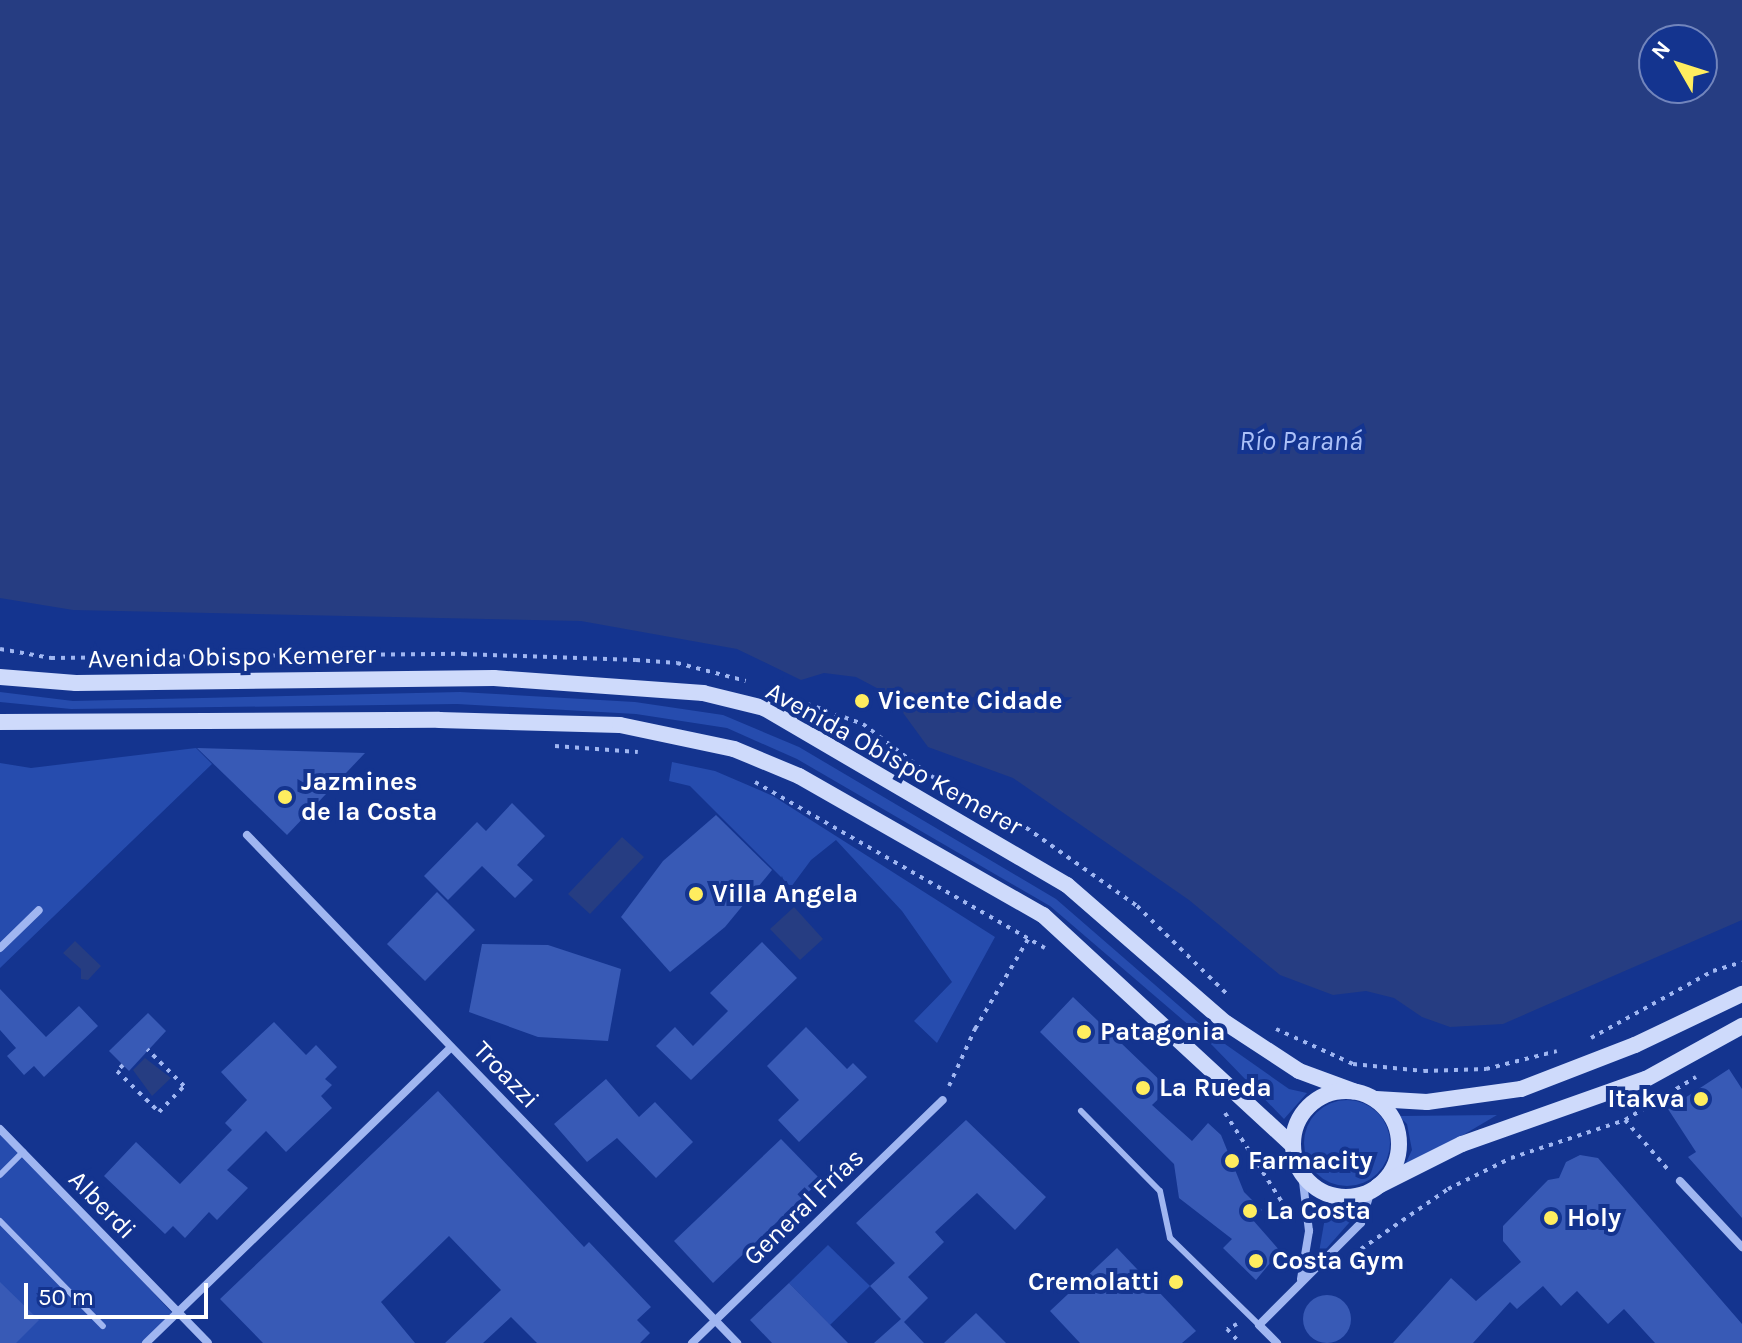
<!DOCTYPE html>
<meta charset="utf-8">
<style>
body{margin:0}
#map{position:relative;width:1742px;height:1343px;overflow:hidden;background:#14348f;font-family:Karla,sans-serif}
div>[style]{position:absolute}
.green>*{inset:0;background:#264cae}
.round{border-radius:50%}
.water>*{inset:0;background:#263d82}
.building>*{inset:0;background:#385ab6}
.path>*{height:4px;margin-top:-2px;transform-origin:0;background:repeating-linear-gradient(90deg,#a0b6f1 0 4px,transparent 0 10px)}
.lane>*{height:6px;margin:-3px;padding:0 3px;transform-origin:3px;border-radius:3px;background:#a0b6f1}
.street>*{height:8px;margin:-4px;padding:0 4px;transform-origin:4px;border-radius:4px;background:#a0b6f1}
.secondary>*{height:16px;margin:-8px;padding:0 8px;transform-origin:8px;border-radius:8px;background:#cedafb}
.secondary>.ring{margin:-8px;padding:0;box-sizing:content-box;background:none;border:16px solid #cedafb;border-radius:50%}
.dots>*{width:22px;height:22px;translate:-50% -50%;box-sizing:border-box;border:4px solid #14348f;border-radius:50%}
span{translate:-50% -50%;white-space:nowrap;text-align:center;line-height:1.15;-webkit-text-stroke:8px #14348f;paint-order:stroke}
.street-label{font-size:26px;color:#fff}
.poi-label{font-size:26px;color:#fff;font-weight:700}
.left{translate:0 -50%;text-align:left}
.right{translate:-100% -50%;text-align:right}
.water-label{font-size:28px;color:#acc1f8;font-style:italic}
.north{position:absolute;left:1638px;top:24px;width:80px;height:80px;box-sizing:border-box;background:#14348f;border:2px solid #7285bc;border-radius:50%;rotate:309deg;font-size:22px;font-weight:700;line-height:32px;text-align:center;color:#fff}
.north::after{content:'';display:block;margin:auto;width:28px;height:36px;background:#ffed5f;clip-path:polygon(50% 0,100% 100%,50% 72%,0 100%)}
.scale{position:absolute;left:24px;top:1283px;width:184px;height:36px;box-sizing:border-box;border:4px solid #fff;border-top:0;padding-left:10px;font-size:24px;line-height:28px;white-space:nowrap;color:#fff;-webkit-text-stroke:6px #14348f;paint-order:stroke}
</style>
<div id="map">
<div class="green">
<i style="clip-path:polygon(0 692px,73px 701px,460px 692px,635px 702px,723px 715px,799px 747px,1056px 899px,1215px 1037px,1289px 1089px,1307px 1093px,1284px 1119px,1212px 1045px,1050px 906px,797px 759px,727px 728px,636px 714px,457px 704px,71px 709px,0 702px)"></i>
<i style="clip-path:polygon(196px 748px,212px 764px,0 968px,0 763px,31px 768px)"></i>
<i style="clip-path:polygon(672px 762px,715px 771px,773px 796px,995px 937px,937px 1043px,914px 1021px,952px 982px,902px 911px,836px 840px,811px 860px,791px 887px,690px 786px,669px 781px)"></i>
<i class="round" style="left:1304px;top:1100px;width:86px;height:86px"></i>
<i style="clip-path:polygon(1497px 1115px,1402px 1171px,1412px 1150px,1407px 1124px,1399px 1116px)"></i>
<i style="clip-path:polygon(0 1126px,173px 1314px,144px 1343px,0 1343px)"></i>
<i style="clip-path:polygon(1326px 1212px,1356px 1215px,1318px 1258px)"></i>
<i style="clip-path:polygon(828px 1245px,870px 1286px,830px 1325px,789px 1283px)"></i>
</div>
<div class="water">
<i style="clip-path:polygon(evenodd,0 0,1742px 0,1742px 920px,1503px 1024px,1450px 1027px,1422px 1017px,1394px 998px,1366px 991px,1333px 995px,1280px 975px,1189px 900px,1013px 778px,928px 747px,890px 695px,856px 677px,824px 673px,801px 680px,737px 649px,581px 621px,73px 610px,0 598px,0 0,1654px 40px,1702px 40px,1702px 88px,1654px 88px,1654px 40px)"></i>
<i style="clip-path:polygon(622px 837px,644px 857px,590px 914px,568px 894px)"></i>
<i style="clip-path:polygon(794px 907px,823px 939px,800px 960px,770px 929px)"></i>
<i style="clip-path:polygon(75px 941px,101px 966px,88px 980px,81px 979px,81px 969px,63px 953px)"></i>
<i style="clip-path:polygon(145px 1058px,171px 1078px,152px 1096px,133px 1070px)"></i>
</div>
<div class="building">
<i style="clip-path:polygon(197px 748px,365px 753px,287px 835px)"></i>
<i style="clip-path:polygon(512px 803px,545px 836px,517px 865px,533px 880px,515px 898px,482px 866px,448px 900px,424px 876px,477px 822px,486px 831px)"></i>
<i style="clip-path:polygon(716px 815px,772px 870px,725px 927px,670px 972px,621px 917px,663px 861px)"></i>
<i style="clip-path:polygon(437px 892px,475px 930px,425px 981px,387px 944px)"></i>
<i style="clip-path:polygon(762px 942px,797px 978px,691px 1080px,656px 1046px,675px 1027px,693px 1046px,728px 1011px,710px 993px)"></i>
<i style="clip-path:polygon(482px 944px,548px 945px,621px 969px,608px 1041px,538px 1037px,469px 1012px)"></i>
<i style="clip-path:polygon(0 989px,46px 1037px,79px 1006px,98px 1026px,44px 1077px,34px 1066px,24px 1075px,7px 1056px,16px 1048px,0 1030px)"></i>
<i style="clip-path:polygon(1073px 997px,1169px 1089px,1152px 1105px,1192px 1141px,1208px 1123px,1221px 1135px,1244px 1192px,1262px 1210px,1252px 1219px,1280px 1251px,1256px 1280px,1223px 1248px,1232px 1239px,1179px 1198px,1174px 1164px,1040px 1032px)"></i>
<i style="clip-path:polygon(148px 1013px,166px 1031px,129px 1071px,109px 1051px)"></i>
<i style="clip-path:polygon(274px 1022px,306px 1055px,316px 1045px,337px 1067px,325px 1079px,332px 1085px,321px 1096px,332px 1108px,286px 1152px,266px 1131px,227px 1170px,248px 1188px,217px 1220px,209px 1212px,185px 1238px,173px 1226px,165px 1234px,104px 1176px,136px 1142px,180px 1184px,232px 1130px,225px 1123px,247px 1100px,221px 1072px)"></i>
<i style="clip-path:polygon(806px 1027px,847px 1069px,853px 1063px,867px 1077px,799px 1142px,778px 1120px,799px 1100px,767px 1066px)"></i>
<i style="clip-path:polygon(1729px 1069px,1742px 1089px,1742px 1218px,1688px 1157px,1696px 1152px,1668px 1109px)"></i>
<i style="clip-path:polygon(606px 1079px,639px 1117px,655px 1102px,693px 1142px,656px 1178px,617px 1138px,587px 1162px,554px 1124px)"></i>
<i style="clip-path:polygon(438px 1091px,584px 1247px,589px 1242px,651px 1307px,637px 1320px,650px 1333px,640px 1343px,537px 1343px,511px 1317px,483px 1343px,445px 1343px,501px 1290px,449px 1236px,381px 1302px,415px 1343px,263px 1343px,220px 1299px)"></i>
<i style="clip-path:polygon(966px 1120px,1046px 1197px,1015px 1230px,977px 1193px,935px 1232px,944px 1242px,908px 1277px,928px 1298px,904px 1322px,924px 1343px,874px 1343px,901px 1319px,870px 1286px,895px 1263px,856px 1223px)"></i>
<i style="clip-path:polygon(781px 1139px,821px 1180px,713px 1283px,674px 1241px)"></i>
<i style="clip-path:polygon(1580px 1155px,1598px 1158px,1742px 1324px,1742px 1343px,1655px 1343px,1624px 1309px,1608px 1324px,1577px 1291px,1561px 1306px,1543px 1286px,1517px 1309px,1510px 1302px,1473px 1343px,1393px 1343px,1451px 1278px,1476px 1301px,1521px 1262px,1503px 1241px,1503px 1226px,1548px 1180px,1559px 1178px,1566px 1162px)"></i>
<i style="clip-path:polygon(1117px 1248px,1196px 1331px,1182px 1343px,1080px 1343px,1050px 1311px)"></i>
<i style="clip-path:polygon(0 1282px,39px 1320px,16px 1343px,0 1343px)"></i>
<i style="clip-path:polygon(789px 1283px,848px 1343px,772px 1343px,750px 1320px)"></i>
<i class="round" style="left:1303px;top:1295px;width:48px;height:48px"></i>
<i style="clip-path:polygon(976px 1313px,1006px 1343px,944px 1343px)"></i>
</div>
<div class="path">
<i style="left:0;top:649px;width:52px;rotate:10deg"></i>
<i style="left:51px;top:658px;width:412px;rotate:-0.6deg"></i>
<i style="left:463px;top:654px;width:173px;rotate:2deg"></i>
<i style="left:636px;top:660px;width:41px;rotate:4.2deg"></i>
<i style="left:677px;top:663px;width:71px;rotate:14.6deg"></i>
<i style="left:788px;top:697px;width:80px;rotate:19.8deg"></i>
<i style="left:863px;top:724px;width:86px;rotate:37.4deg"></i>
<i style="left:931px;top:776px;width:98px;rotate:27.9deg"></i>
<i style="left:1018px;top:822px;width:146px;rotate:35.2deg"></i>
<i style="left:1137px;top:906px;width:126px;rotate:44.4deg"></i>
<i style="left:555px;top:746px;width:83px;rotate:4.1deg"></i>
<i style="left:755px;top:782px;width:334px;rotate:29.8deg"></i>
<i style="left:1276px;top:1029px;width:85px;rotate:24.4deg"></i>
<i style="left:1353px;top:1064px;width:71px;rotate:5.6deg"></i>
<i style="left:1424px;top:1071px;width:62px;rotate:-1.8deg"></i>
<i style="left:1486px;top:1069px;width:73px;rotate:-14.2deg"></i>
<i style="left:1591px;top:1038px;width:139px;rotate:-28.8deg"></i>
<i style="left:1713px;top:971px;width:30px;rotate:-17deg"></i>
<i style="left:123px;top:1065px;width:8px;rotate:135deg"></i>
<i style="left:117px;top:1071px;width:59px;rotate:44.3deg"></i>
<i style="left:159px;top:1112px;width:36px;rotate:-46deg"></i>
<i style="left:184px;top:1086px;width:52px;rotate:-135deg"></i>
<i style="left:949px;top:1086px;width:63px;rotate:-65.5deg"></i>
<i style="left:975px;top:1029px;width:108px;rotate:-59.4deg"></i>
<i style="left:1225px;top:1113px;width:119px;rotate:57.4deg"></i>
<i style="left:1625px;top:1120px;width:69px;rotate:49.1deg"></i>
<i style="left:1361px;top:1249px;width:106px;rotate:-34.6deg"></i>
<i style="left:1448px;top:1189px;width:70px;rotate:-26.2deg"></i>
<i style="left:1511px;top:1158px;width:120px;rotate:-18.4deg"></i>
<i style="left:1625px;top:1120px;width:83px;rotate:-31.2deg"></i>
<i style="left:1237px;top:1324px;width:11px;rotate:153deg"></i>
<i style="left:1227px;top:1329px;width:19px;rotate:47deg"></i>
</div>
<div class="lane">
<i style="left:1081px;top:1111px;width:112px;rotate:45.4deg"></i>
<i style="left:1160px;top:1191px;width:48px;rotate:78deg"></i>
<i style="left:1170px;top:1238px;width:124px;rotate:44.3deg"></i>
<i style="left:0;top:1175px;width:33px;rotate:-45deg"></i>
<i style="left:0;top:1221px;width:147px;rotate:45.6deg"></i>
</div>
<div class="street">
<i style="left:247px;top:835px;width:706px;rotate:46.03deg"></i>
<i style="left:0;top:948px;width:54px;rotate:-44.3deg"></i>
<i style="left:0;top:1129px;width:298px;rotate:45.8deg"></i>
<i style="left:1680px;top:1181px;width:91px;rotate:46.8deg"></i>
<i style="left:1301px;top:1279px;width:49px;rotate:-80.5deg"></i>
<i style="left:1309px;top:1231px;width:58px;rotate:-96.9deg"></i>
<i style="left:146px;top:1343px;width:425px;rotate:-44.1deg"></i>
<i style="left:692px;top:1343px;width:349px;rotate:-44.1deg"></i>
<i style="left:1277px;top:1343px;width:25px;rotate:-135deg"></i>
<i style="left:1259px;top:1325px;width:144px;rotate:-45deg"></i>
<i style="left:1361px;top:1223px;width:34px;rotate:-73deg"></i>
</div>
<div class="secondary">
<i style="left:0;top:677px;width:76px;rotate:4.5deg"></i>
<i style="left:76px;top:683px;width:418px;rotate:-0.7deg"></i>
<i style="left:494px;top:678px;width:210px;rotate:4.1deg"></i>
<i style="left:703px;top:693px;width:63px;rotate:13.8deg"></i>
<i style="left:764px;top:708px;width:351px;rotate:30.3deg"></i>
<i style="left:1067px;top:885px;width:211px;rotate:41deg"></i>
<i style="left:1226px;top:1023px;width:87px;rotate:33.3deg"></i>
<i style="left:1299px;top:1071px;width:58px;rotate:20.3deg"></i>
<i style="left:0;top:722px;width:439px;rotate:-0.3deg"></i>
<i style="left:439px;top:720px;width:181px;rotate:1.6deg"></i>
<i style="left:620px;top:725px;width:116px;rotate:11.9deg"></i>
<i style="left:734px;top:749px;width:70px;rotate:22.6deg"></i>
<i style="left:799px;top:776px;width:281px;rotate:29.7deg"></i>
<i style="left:1043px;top:915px;width:340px;rotate:42.7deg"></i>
<i class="ring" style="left:1293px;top:1091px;width:90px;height:90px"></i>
<i style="left:1376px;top:1099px;width:51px;rotate:3.4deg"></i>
<i style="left:1427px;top:1102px;width:95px;rotate:-7.9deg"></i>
<i style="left:1521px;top:1089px;width:122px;rotate:-21.1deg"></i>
<i style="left:1635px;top:1045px;width:119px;rotate:-25.5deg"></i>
<i style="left:1378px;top:1186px;width:94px;rotate:-26.6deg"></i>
<i style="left:1462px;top:1144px;width:195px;rotate:-19.5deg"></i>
<i style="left:1646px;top:1079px;width:110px;rotate:-28.9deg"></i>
</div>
<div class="dots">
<i style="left:862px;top:701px;background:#ffed5f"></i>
<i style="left:285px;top:797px;background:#ffed5f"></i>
<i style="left:696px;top:894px;background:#ffed5f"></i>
<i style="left:1084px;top:1032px;background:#ffed5f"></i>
<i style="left:1143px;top:1088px;background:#ffed5f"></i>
<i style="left:1701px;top:1099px;background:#ffed5f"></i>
<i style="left:1232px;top:1161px;background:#ffed5f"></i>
<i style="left:1250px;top:1211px;background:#ffed5f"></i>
<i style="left:1551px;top:1218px;background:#ffed5f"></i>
<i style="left:1256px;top:1261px;background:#ffed5f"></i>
<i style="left:1176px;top:1282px;background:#ffed5f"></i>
</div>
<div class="street-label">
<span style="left:232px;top:657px;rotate:-1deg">Avenida Obispo Kemerer</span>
<span style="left:894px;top:759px;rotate:29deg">Avenida Obispo Kemerer</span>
<span style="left:506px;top:1075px;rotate:46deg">Troazzi</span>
<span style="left:102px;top:1205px;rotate:46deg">Alberdi</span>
<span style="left:804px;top:1207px;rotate:-44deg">General Frías</span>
</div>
<div class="poi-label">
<span class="left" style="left:878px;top:701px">Vicente Cidade</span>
<span class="left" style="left:301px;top:797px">Jazmines<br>de la Costa</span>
<span class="left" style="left:712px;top:894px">Villa Angela</span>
<span class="left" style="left:1100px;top:1032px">Patagonia</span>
<span class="left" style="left:1159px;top:1088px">La Rueda</span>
<span class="right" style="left:1685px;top:1099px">Itakva</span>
<span class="left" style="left:1248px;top:1161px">Farmacity</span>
<span class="left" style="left:1266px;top:1211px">La Costa</span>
<span class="left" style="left:1567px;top:1218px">Holy</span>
<span class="left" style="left:1272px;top:1261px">Costa Gym</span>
<span class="right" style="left:1160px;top:1282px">Cremolatti</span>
</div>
<div class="water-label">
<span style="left:1301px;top:441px">Río Paraná</span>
</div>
<div class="north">N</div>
<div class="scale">50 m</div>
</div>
